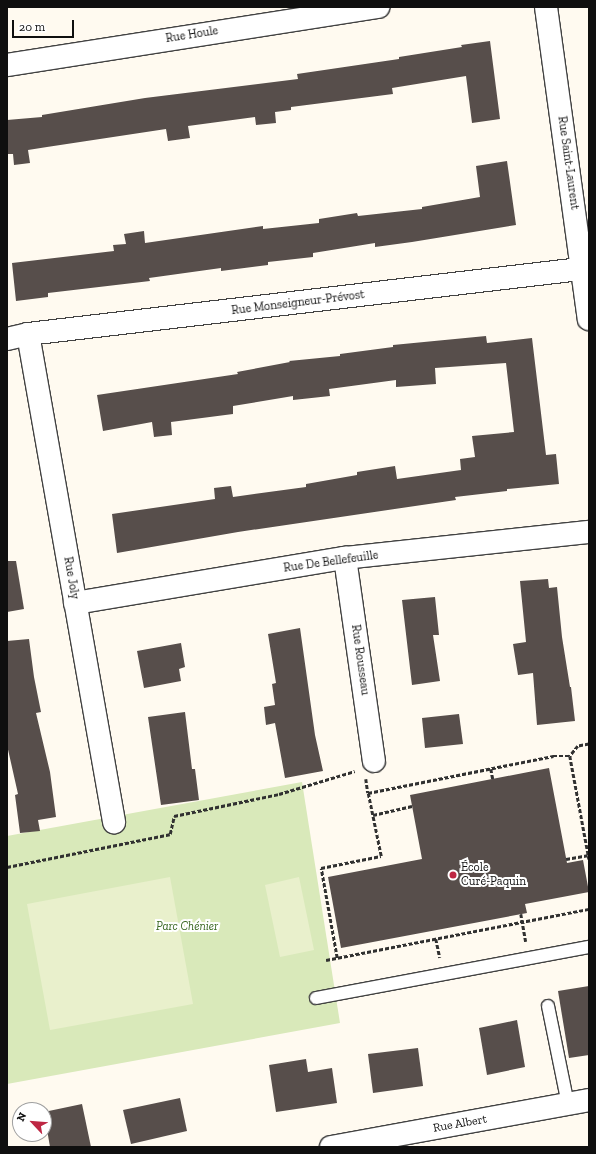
<!DOCTYPE html>
<meta charset="utf-8">
<style>
body{margin:0}
#map{position:relative;width:596px;height:1154px;overflow:hidden;background:#fffaf0;font-family:"Zilla Slab",serif}
div>[style]{position:absolute}
.green>*{inset:0;background:#d9e9ba}
.pitch>*{inset:0;background:#e9f0cc}
.building>*{inset:0;background:#574e4b}
.path>*{height:2.5px;margin-top:-1.25px;transform-origin:0;background:repeating-linear-gradient(90deg,#313131 0 4px,transparent 0 6px)}
.roads{filter:drop-shadow(1px 0 #424242) drop-shadow(-1px 0 #424242) drop-shadow(0 1px #424242) drop-shadow(0 -1px #424242)}
.service>*{height:12px;margin:-6px;padding:0 6px;transform-origin:6px;border-radius:6px;background:#fff}
.minor>*{height:22px;margin:-11px;padding:0 11px;transform-origin:11px;border-radius:11px;background:#fff}
.dots>*{width:11px;height:11px;translate:-50% -50%;box-sizing:border-box;border:2px solid #fff;border-radius:50%}
span{translate:-50% -50%;white-space:nowrap;text-align:center;line-height:1.15;-webkit-text-stroke:4px #fff;paint-order:stroke}
.street-label{font-size:12px;color:#0f0f0f}
.poi-label{font-size:12px;color:#0f0f0f}
.left{translate:0 -50%;text-align:left}
.park-label{font-size:12px;color:#37661f;font-style:italic}
.frame{position:absolute;inset:0;border:8px solid #0f0f0f;pointer-events:none}
.north{position:absolute;left:12px;top:1102px;width:40px;height:40px;box-sizing:border-box;background:#fff;border:1px solid #9f9f9f;border-radius:50%;rotate:296deg;font-size:11px;font-weight:700;line-height:16px;text-align:center;color:#0f0f0f}
.north::after{content:'';display:block;margin:auto;width:14px;height:18px;background:#be2743;clip-path:polygon(50% 0,100% 100%,50% 72%,0 100%)}
.scale{position:absolute;left:12px;top:20px;width:62px;height:18px;box-sizing:border-box;border:2px solid #0f0f0f;border-top:0;padding-left:5px;font-size:12px;line-height:14px;white-space:nowrap;color:#0f0f0f;-webkit-text-stroke:3px #fff;paint-order:stroke}
</style>
<div id="map">
<div class="green">
<i style="clip-path:polygon(302px 782px,340px 1023px,7px 1084px,7px 836px)"></i>
</div>
<div class="pitch">
<i style="clip-path:polygon(170px 877px,193px 1004px,50px 1030px,27px 904px)"></i>
<i style="clip-path:polygon(299px 877px,314px 950px,280px 957px,265px 885px)"></i>
</div>
<div class="building">
<i style="clip-path:polygon(490px 41px,500px 119px,472px 123px,466px 76px,392px 88px,393px 94px,291px 107px,291px 110px,275px 112px,276px 123px,256px 125px,255px 117px,188px 126px,190px 138px,168px 141px,166px 129px,47px 147px,28px 150px,30px 163px,14px 165px,13px 154px,7px 154px,7px 120px,42px 117px,42px 115px,145px 98px,298px 79px,297px 74px,399px 59px,399px 57px,462px 47px,461px 45px)"></i>
<i style="clip-path:polygon(507px 161px,516px 225px,412px 242px,375px 247px,375px 243px,313px 253px,313px 257px,268px 262px,268px 265px,221px 271px,221px 268px,149px 278px,150px 281px,48px 293px,48px 297px,16px 301px,12px 263px,114px 251px,113px 245px,126px 244px,124px 234px,144px 231px,145px 243px,263px 226px,263px 229px,319px 223px,319px 219px,357px 213px,358px 216px,422px 209px,422px 207px,480px 197px,476px 166px)"></i>
<i style="clip-path:polygon(486px 336px,487px 343px,532px 338px,546px 455px,556px 454px,559px 484px,507px 489px,507px 491px,455px 497px,456px 500px,238px 532px,117px 553px,112px 514px,215px 499px,214px 488px,231px 486px,233px 497px,306px 487px,306px 484px,357px 475px,357px 472px,395px 466px,397px 479px,461px 470px,460px 459px,475px 457px,472px 436px,514px 432px,506px 363px,435px 368px,436px 384px,396px 387px,396px 380px,329px 389px,330px 396px,293px 400px,293px 396px,233px 406px,233px 414px,171px 422px,172px 435px,154px 437px,152px 422px,103px 431px,97px 395px,238px 374px,237px 372px,290px 362px,289px 361px,340px 356px,340px 354px,393px 347px,393px 345px)"></i>
<i style="clip-path:polygon(7px 561px,16px 561px,24px 609px,7px 612px)"></i>
<i style="clip-path:polygon(548px 579px,549px 588px,557px 587px,562px 637px,570px 687px,571px 687px,575px 721px,537px 725px,533px 673px,518px 675px,513px 644px,526px 642px,520px 581px)"></i>
<i style="clip-path:polygon(435px 597px,439px 635px,433px 635px,440px 681px,412px 685px,402px 600px)"></i>
<i style="clip-path:polygon(300px 628px,315px 735px,323px 771px,285px 778px,275px 723px,266px 725px,264px 707px,275px 705px,272px 684px,276px 683px,268px 634px)"></i>
<i style="clip-path:polygon(29px 639px,34px 677px,41px 712px,36px 713px,50px 772px,56px 817px,38px 820px,40px 831px,20px 833px,15px 795px,18px 794px,7px 745px,7px 641px)"></i>
<i style="clip-path:polygon(181px 643px,185px 667px,179px 669px,181px 681px,144px 688px,137px 651px)"></i>
<i style="clip-path:polygon(185px 712px,192px 769px,195px 769px,199px 800px,161px 805px,148px 717px)"></i>
<i style="clip-path:polygon(459px 714px,463px 744px,425px 748px,422px 718px)"></i>
<i style="clip-path:polygon(549px 768px,567px 863px,583px 860px,589px 892px,525px 904px,527px 913px,341px 948px,328px 877px,422px 859px,410px 795px)"></i>
<i style="clip-path:polygon(589px 986px,589px 1055px,569px 1058px,558px 991px)"></i>
<i style="clip-path:polygon(517px 1020px,525px 1067px,487px 1075px,479px 1028px)"></i>
<i style="clip-path:polygon(418px 1048px,423px 1086px,373px 1093px,368px 1054px)"></i>
<i style="clip-path:polygon(306px 1059px,308px 1072px,332px 1068px,337px 1103px,276px 1112px,269px 1065px)"></i>
<i style="clip-path:polygon(180px 1098px,187px 1131px,131px 1144px,123px 1110px)"></i>
<i style="clip-path:polygon(82px 1104px,91px 1147px,50px 1147px,44px 1112px)"></i>
</div>
<div class="path">
<i style="left:589px;top:744px;width:11px;rotate:170deg"></i>
<i style="left:578px;top:746px;width:13px;rotate:129deg"></i>
<i style="left:570px;top:756px;width:105px;rotate:79.5deg"></i>
<i style="left:491px;top:769px;width:10px;rotate:79deg"></i>
<i style="left:366px;top:779px;width:14px;rotate:82deg"></i>
<i style="left:373px;top:815px;width:40px;rotate:-13deg"></i>
<i style="left:566px;top:859px;width:22px;rotate:-10deg"></i>
<i style="left:7px;top:867px;width:166px;rotate:-11.4deg"></i>
<i style="left:170px;top:834px;width:18px;rotate:-77deg"></i>
<i style="left:174px;top:816px;width:107px;rotate:-11.8deg"></i>
<i style="left:279px;top:794px;width:79px;rotate:-16.8deg"></i>
<i style="left:521px;top:914px;width:28px;rotate:80deg"></i>
<i style="left:436px;top:939px;width:19px;rotate:78deg"></i>
<i style="left:337px;top:958px;width:91px;rotate:-100.1deg"></i>
<i style="left:321px;top:868px;width:61px;rotate:-11.3deg"></i>
<i style="left:381px;top:856px;width:64px;rotate:-101.7deg"></i>
<i style="left:368px;top:793px;width:189px;rotate:-11.3deg"></i>
<i style="left:553px;top:756px;width:17px"></i>
<i style="left:326px;top:960px;width:268px;rotate:-11deg"></i>
</div>
<div class="roads">
<div class="service">
<i style="left:316px;top:998px;width:278px;rotate:-10.6deg"></i>
<i style="left:548px;top:1006px;width:100px;rotate:78.5deg"></i>
</div>
<div class="minor">
<i style="left:546px;top:7px;width:315px;rotate:82.2deg"></i>
<i style="left:7px;top:65px;width:376px;rotate:-8.9deg"></i>
<i style="left:28px;top:334px;width:496px;rotate:80deg"></i>
<i style="left:7px;top:339px;width:22px;rotate:-13deg"></i>
<i style="left:28px;top:334px;width:565px;rotate:-6.71deg"></i>
<i style="left:345px;top:558px;width:205px;rotate:81.9deg"></i>
<i style="left:75px;top:603px;width:274px;rotate:-9.5deg"></i>
<i style="left:345px;top:558px;width:245px;rotate:-6.1deg"></i>
<i style="left:331px;top:1147px;width:262px;rotate:-10.3deg"></i>
</div>
</div>
<div class="dots">
<i style="left:453px;top:875px;background:#be2743"></i>
</div>
<div class="street-label">
<span style="left:192px;top:35px;rotate:-9deg">Rue Houle</span>
<span style="left:568px;top:163px;rotate:82deg">Rue Saint-Laurent</span>
<span style="left:298px;top:303px;rotate:-7deg">Rue Monseigneur-Prévost</span>
<span style="left:331px;top:562px;rotate:-8deg">Rue De Bellefeuille</span>
<span style="left:71px;top:578px;rotate:80deg">Rue Joly</span>
<span style="left:360px;top:660px;rotate:82deg">Rue Rousseau</span>
<span style="left:460px;top:1124px;rotate:-10deg">Rue Albert</span>
</div>
<div class="poi-label">
<span class="left" style="left:461px;top:875px">École<br>Curé-Paquin</span>
</div>
<div class="park-label">
<span style="left:187px;top:927px">Parc Chénier</span>
</div>
<div class="frame"></div>
<div class="north">N</div>
<div class="scale">20 m</div>
</div>
